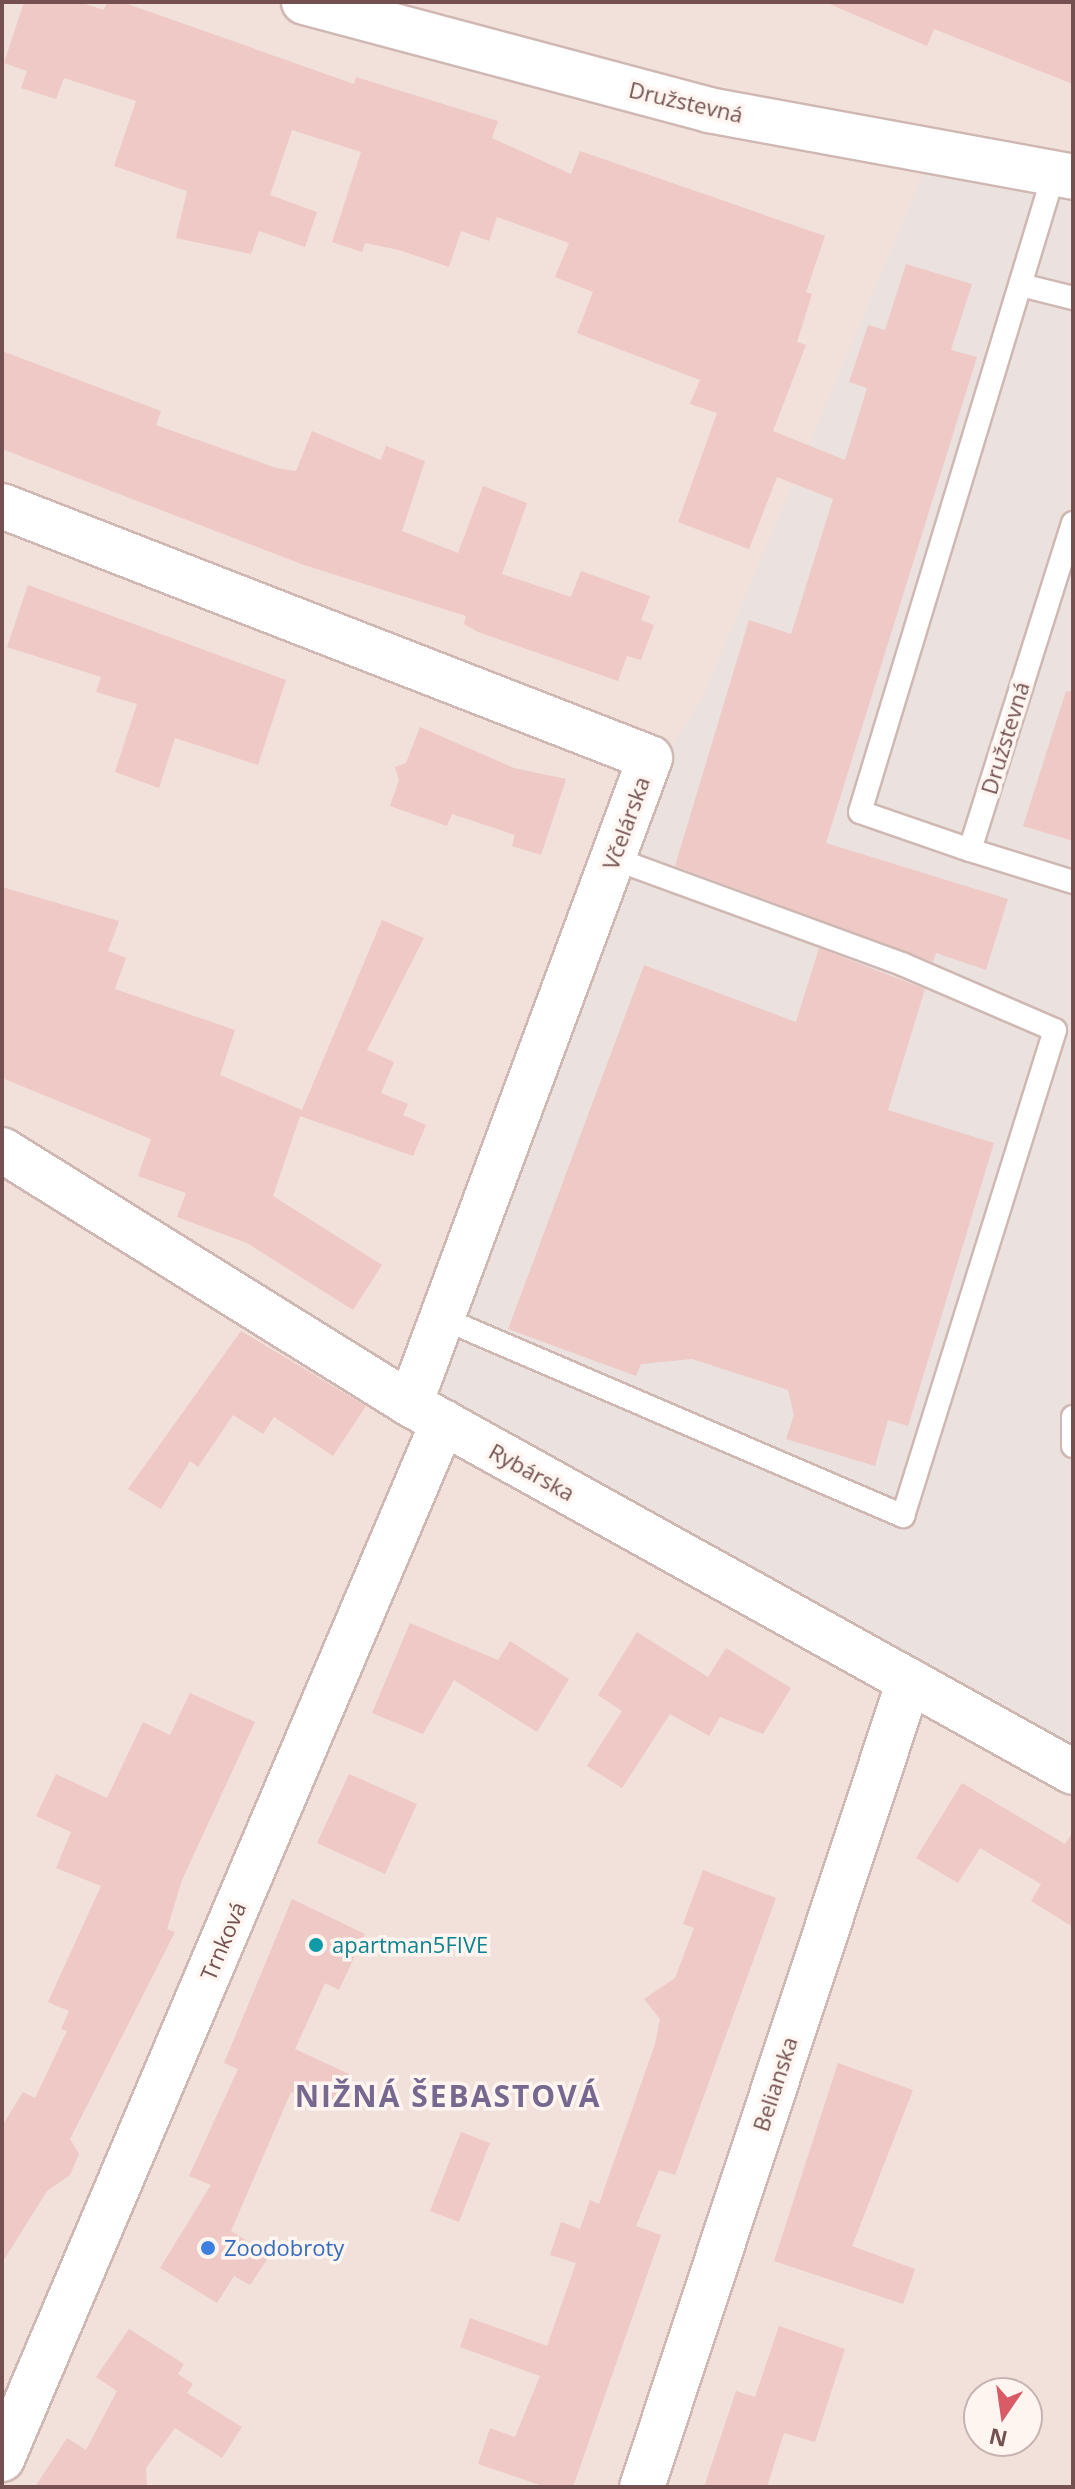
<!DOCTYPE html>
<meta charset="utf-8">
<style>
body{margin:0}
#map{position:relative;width:1075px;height:2489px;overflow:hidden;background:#fbf0eb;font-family:"Open Sans",sans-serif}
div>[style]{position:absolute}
.residential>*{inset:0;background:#f2e0da}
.industrial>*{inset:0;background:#ebe2e0}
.building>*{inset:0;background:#eec9c5}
.roads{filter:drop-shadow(2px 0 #cfb8b4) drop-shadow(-2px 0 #cfb8b4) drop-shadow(0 2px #cfb8b4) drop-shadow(0 -2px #cfb8b4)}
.service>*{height:22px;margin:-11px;padding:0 11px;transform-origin:11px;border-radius:11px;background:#fff}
.minor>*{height:44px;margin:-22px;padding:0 22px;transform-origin:22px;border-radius:22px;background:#fff}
.dots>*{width:22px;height:22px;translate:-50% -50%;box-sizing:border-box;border:4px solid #fef5f1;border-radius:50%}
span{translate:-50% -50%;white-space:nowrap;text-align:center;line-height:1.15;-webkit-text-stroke:7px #fef5f1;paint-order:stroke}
.street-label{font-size:22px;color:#745150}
.culture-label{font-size:22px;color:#0d838f}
.left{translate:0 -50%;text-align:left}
.shop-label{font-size:22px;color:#366cbe}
.district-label{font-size:30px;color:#76688f;font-weight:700;letter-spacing:2px}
.frame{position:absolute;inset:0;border:4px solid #745150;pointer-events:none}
.north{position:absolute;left:963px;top:2377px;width:80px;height:80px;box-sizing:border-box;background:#fef5f1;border:2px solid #c7b3b1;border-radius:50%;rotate:193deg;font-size:22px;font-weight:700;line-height:32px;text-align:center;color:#745150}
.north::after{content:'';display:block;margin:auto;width:28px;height:36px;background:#d95b66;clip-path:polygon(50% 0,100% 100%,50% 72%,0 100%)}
</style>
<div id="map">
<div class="residential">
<i style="clip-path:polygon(evenodd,2px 2px,1073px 2px,1073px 177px,667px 754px,1073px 1786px,1073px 2487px,2px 2487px,2px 2px,979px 2393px,1027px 2393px,1027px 2441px,979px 2441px,979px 2393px)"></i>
</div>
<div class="industrial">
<i style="clip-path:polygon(933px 151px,1073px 177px,1073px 1786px,418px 1419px,667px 754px,703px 697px)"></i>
</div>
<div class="building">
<i style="clip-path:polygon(24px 2px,79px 2px,104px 10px,107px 2px,122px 2px,354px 84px,356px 77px,498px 121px,492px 138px,571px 174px,580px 151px,825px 236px,806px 292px,812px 294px,797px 342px,806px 345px,773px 431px,845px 460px,867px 388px,849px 382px,868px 325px,885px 330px,906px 264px,972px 284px,951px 350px,977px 357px,826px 843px,1008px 899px,986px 970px,936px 953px,933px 962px,675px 866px,749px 620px,791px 634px,833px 499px,777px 477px,749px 549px,678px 522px,717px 413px,690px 404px,700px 380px,577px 333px,593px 292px,555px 277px,569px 243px,497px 217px,489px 241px,461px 231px,449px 267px,399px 250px,365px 243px,362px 252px,332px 242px,361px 152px,292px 130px,270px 195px,317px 212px,305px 247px,259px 231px,251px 254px,176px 238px,187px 191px,114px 166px,136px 101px,64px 78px,56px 99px,21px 88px,27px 71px,4px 63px)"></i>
<i style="clip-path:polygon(825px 2px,1073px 2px,1073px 84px,934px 29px,927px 46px)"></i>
<i style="clip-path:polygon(2px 351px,161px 411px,156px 425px,276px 468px,296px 471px,312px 431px,381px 460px,386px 446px,425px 461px,402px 531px,458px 553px,483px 486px,527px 503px,502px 574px,571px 597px,581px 571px,650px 596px,641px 620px,654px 625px,641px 660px,627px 656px,618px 681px,478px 632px,464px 624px,466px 616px,304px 565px,2px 449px)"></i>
<i style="clip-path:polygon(28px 585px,286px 680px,258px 765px,175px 738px,159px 788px,115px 772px,137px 704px,96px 692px,101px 677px,7px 647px)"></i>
<i style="clip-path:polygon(1066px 691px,1073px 692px,1073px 841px,1023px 826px)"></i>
<i style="clip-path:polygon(420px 727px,514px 768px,566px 779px,541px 855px,512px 846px,515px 835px,452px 814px,447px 826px,390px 806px,399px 780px,395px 767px,406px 763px)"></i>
<i style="clip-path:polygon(2px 887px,119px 921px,108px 951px,126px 958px,115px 989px,235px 1030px,220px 1075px,302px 1110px,382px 920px,424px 938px,367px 1050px,394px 1062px,381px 1093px,408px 1104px,403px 1115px,426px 1125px,413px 1156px,300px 1116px,273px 1196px,382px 1265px,353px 1310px,247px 1243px,177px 1217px,186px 1193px,138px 1176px,151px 1139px,2px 1078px)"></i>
<i style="clip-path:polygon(819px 948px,925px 989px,888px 1110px,994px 1143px,908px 1426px,888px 1420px,875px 1466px,786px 1439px,794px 1415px,788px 1390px,692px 1359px,641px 1364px,636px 1376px,508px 1329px,644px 965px,796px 1022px)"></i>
<i style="clip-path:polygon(241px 1331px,366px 1406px,333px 1456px,274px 1417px,263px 1434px,233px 1415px,198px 1467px,190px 1461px,161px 1509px,128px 1489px)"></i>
<i style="clip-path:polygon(410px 1623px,498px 1660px,510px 1641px,569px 1679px,537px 1732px,454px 1680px,423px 1734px,372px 1713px)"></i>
<i style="clip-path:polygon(637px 1632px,708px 1677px,726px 1648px,791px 1688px,763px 1734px,720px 1717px,709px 1736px,670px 1714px,622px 1788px,587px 1766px,622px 1711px,598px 1695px)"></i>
<i style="clip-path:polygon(190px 1693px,255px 1722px,182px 1880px,167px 1929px,175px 1932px,70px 2139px,79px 2154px,70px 2175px,47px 2191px,2px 2263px,2px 2126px,23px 2092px,35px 2098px,67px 2031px,61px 2029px,69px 2011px,48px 2002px,101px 1886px,56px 1868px,71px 1832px,36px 1816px,56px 1774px,107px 1798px,143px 1722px,170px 1735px)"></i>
<i style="clip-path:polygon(349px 1774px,417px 1804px,385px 1874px,317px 1843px)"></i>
<i style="clip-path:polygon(962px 1783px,1065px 1844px,1073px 1832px,1073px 1927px,1031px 1901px,1041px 1884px,980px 1848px,958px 1883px,916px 1858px)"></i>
<i style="clip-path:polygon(703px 1870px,776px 1898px,675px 2175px,659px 2170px,636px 2226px,661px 2235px,573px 2487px,546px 2487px,478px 2464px,490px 2428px,515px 2437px,540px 2376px,460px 2347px,470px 2318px,547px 2346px,576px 2263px,550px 2255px,561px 2222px,580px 2229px,590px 2200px,599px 2204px,655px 2044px,660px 2019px,644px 1999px,675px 1978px,694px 1928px,683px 1924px)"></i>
<i style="clip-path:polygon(292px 1899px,365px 1934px,339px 1990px,325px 1983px,295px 2049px,349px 2074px,333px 2111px,291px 2092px,231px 2231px,270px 2255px,250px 2285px,234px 2276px,217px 2303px,160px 2268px,211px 2185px,189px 2176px,238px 2069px,224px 2063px)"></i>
<i style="clip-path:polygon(838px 2063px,913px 2090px,852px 2246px,915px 2269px,903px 2304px,774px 2261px)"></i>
<i style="clip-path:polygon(461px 2132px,490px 2143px,459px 2222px,430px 2211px)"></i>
<i style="clip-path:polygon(779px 2326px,845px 2349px,815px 2442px,784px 2433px,767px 2487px,704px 2487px,736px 2391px,755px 2397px)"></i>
<i style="clip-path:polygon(129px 2329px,184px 2364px,178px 2374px,193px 2384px,187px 2393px,242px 2427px,222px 2458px,175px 2428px,146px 2468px,147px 2487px,35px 2487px,67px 2438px,86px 2450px,117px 2391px,96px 2377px)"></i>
</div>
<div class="roads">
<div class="service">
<i style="left:1021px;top:285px;width:54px;rotate:14deg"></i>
<i style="left:1073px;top:523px;width:343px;rotate:107.5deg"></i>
<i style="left:970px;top:850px;width:108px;rotate:17.3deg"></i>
<i style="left:970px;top:850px;width:116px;rotate:-160.9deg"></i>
<i style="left:860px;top:812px;width:668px;rotate:-73.11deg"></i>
<i style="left:442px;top:1318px;width:502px;rotate:23.24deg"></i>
<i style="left:903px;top:1516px;width:509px;rotate:-72.63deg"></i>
<i style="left:1055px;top:1030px;width:167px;rotate:-156.7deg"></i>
<i style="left:902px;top:964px;width:308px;rotate:-159.9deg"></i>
<i style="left:1073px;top:1417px;width:29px;rotate:90deg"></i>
</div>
<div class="minor">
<i style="left:304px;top:2px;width:419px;rotate:14.9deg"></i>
<i style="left:709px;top:110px;width:370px;rotate:10.4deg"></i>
<i style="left:2px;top:506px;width:695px;rotate:21.25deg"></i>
<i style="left:650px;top:758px;width:689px;rotate:110.38deg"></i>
<i style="left:2px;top:1150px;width:481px;rotate:31.9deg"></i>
<i style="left:410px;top:1404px;width:758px;rotate:29.03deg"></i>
<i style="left:2px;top:2459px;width:1127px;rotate:-66.96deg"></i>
<i style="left:642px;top:2487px;width:849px;rotate:-71.67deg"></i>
</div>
</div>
<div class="dots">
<i style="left:316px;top:1945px;background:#0f9aa8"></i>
<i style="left:208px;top:2248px;background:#3f7fe0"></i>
</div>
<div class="street-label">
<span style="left:686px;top:102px;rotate:13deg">Družstevná</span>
<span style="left:1005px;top:738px;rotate:-73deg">Družstevná</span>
<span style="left:626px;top:823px;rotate:-70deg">Včelárska</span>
<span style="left:532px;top:1472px;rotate:29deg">Rybárska</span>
<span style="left:223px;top:1941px;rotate:-67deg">Trnková</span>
<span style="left:775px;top:2084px;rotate:-72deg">Belianska</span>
</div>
<div class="culture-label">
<span class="left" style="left:332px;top:1945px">apartman5FIVE</span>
</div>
<div class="shop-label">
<span class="left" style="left:224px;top:2248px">Zoodobroty</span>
</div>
<div class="district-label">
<span style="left:448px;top:2096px">NIŽNÁ ŠEBASTOVÁ</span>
</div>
<div class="frame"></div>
<div class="north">N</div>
</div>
